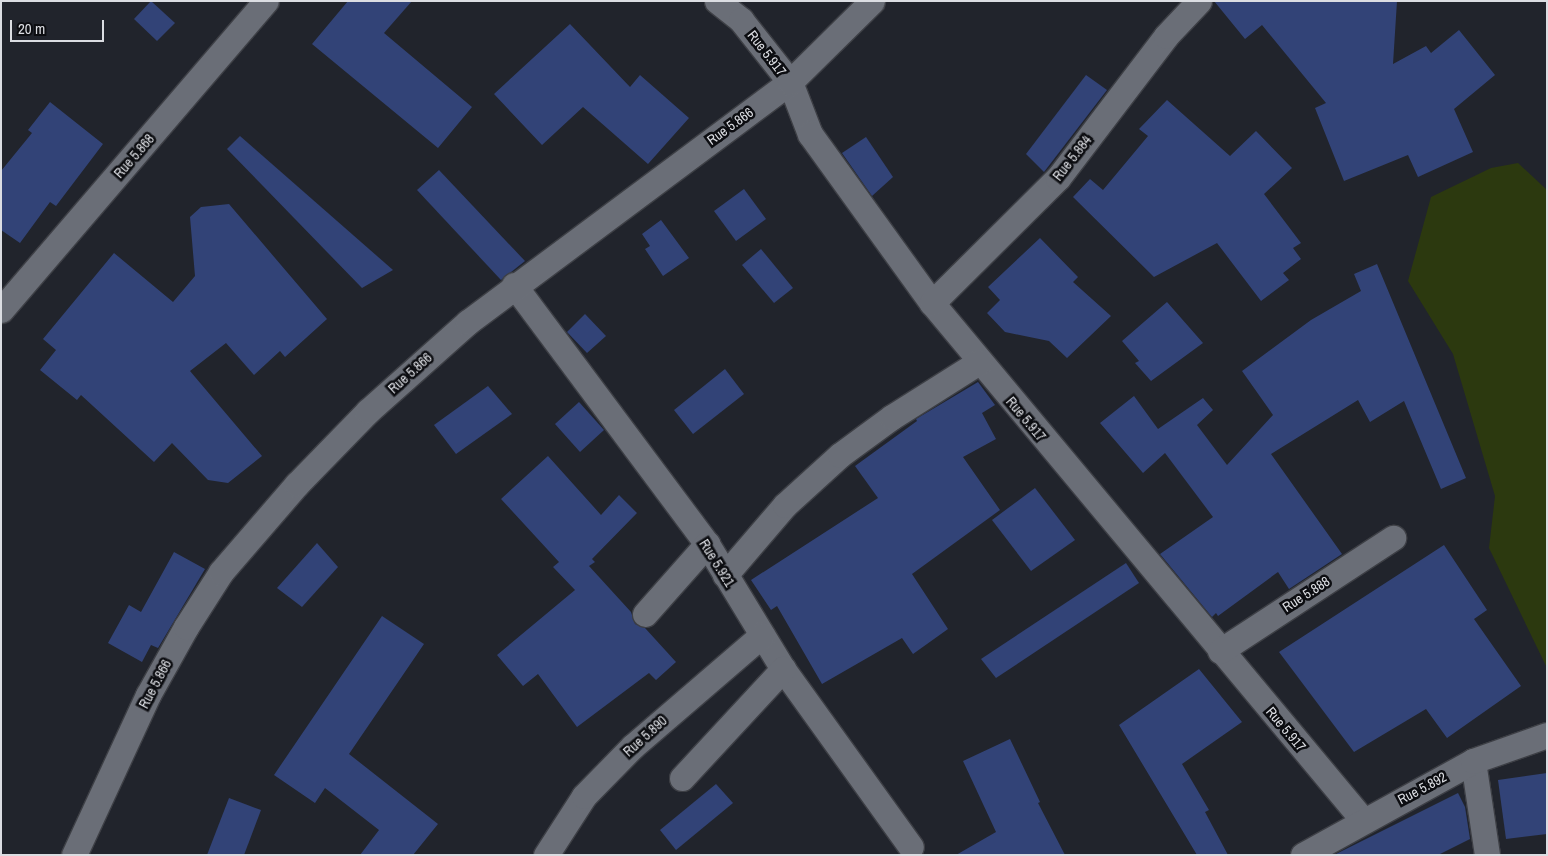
<!DOCTYPE html>
<style>
body{margin:0}
#map{position:relative;width:1548px;height:856px;overflow:hidden;background:#21242c;font-family:"Archivo Narrow",sans-serif}
div>[style]{position:absolute}
.green>*{inset:0;background:#2c390f}
.building>*{inset:0;background:#324377}
.roads{filter:drop-shadow(1px 0 #3d3f45) drop-shadow(-1px 0 #3d3f45) drop-shadow(0 1px #3d3f45) drop-shadow(0 -1px #3d3f45)}
.minor>*{height:25px;margin:-12.5px;padding:0 12.5px;transform-origin:12.5px;border-radius:12.5px;background:#6a6e77}
span{translate:-50% -50%;white-space:nowrap;text-align:center;line-height:1.15;-webkit-text-stroke:5px #0c0d11;paint-order:stroke}
.street-label{font-size:14px;color:#dbdde2}
.frame{position:absolute;inset:0;border:2px solid #dbdde2;pointer-events:none}
.scale{position:absolute;left:10px;top:20px;width:94px;height:22px;box-sizing:border-box;border:2px solid #dbdde2;border-top:0;padding-left:6px;font-size:15px;line-height:18px;white-space:nowrap;color:#dbdde2;-webkit-text-stroke:4px #0c0d11;paint-order:stroke}
</style>
<div id="map">
<div class="green">
<i style="clip-path:polygon(1518px 163px,1547px 190px,1547px 668px,1489px 548px,1495px 496px,1453px 354px,1408px 281px,1431px 197px,1491px 168px)"></i>
</div>
<div class="building">
<i style="clip-path:polygon(151px 1px,175px 23px,157px 41px,134px 19px)"></i>
<i style="clip-path:polygon(348px 1px,412px 1px,384px 33px,472px 107px,438px 148px,312px 44px)"></i>
<i style="clip-path:polygon(1214px 1px,1397px 1px,1393px 64px,1426px 46px,1431px 53px,1459px 30px,1495px 75px,1454px 109px,1473px 152px,1418px 177px,1408px 155px,1344px 181px,1315px 108px,1326px 103px,1262px 25px,1245px 39px)"></i>
<i style="clip-path:polygon(570px 24px,630px 87px,640px 75px,689px 118px,648px 164px,583px 107px,542px 145px,494px 94px)"></i>
<i style="clip-path:polygon(1086px 75px,1107px 90px,1044px 172px,1026px 154px)"></i>
<i style="clip-path:polygon(1167px 100px,1230px 156px,1256px 131px,1292px 168px,1264px 194px,1301px 243px,1293px 248px,1301px 259px,1283px 273px,1289px 280px,1261px 301px,1217px 243px,1154px 277px,1073px 197px,1090px 179px,1103px 190px,1148px 136px,1139px 129px)"></i>
<i style="clip-path:polygon(50px 102px,103px 144px,56px 206px,50px 202px,20px 243px,1px 230px,1px 171px,32px 133px,28px 130px)"></i>
<i style="clip-path:polygon(240px 136px,393px 270px,362px 288px,227px 149px)"></i>
<i style="clip-path:polygon(866px 137px,893px 177px,872px 196px,842px 153px)"></i>
<i style="clip-path:polygon(439px 170px,525px 261px,501px 280px,417px 190px)"></i>
<i style="clip-path:polygon(744px 189px,766px 219px,736px 241px,714px 211px)"></i>
<i style="clip-path:polygon(229px 204px,327px 319px,285px 357px,280px 351px,254px 375px,226px 343px,190px 371px,262px 456px,228px 483px,208px 480px,172px 443px,154px 462px,81px 395px,77px 400px,40px 370px,56px 350px,43px 339px,114px 253px,173px 302px,195px 276px,190px 217px,201px 207px)"></i>
<i style="clip-path:polygon(661px 220px,689px 258px,663px 276px,645px 249px,650px 246px,642px 234px)"></i>
<i style="clip-path:polygon(1040px 238px,1078px 277px,1073px 282px,1111px 316px,1067px 358px,1049px 341px,1005px 332px,987px 313px,1000px 300px,988px 287px)"></i>
<i style="clip-path:polygon(761px 249px,793px 288px,774px 303px,742px 265px)"></i>
<i style="clip-path:polygon(1377px 264px,1466px 478px,1441px 489px,1404px 401px,1370px 422px,1358px 400px,1271px 454px,1342px 554px,1289px 589px,1278px 572px,1218px 616px,1216px 613px,1212px 617px,1160px 554px,1213px 517px,1165px 453px,1143px 473px,1100px 423px,1134px 396px,1158px 429px,1203px 398px,1213px 410px,1197px 425px,1227px 465px,1273px 415px,1242px 371px,1311px 320px,1361px 291px,1354px 274px)"></i>
<i style="clip-path:polygon(1167px 302px,1203px 343px,1151px 381px,1135px 363px,1139px 361px,1122px 341px)"></i>
<i style="clip-path:polygon(585px 314px,606px 336px,587px 353px,567px 332px)"></i>
<i style="clip-path:polygon(725px 369px,744px 394px,693px 434px,674px 410px)"></i>
<i style="clip-path:polygon(978px 382px,995px 405px,982px 413px,996px 439px,963px 457px,1000px 510px,912px 574px,948px 629px,913px 654px,902px 638px,822px 684px,777px 606px,771px 610px,751px 580px,878px 498px,855px 466px,917px 421px,916px 419px)"></i>
<i style="clip-path:polygon(488px 386px,512px 414px,456px 454px,434px 425px)"></i>
<i style="clip-path:polygon(579px 402px,604px 430px,580px 452px,555px 424px)"></i>
<i style="clip-path:polygon(548px 456px,601px 515px,619px 495px,637px 513px,592px 559px,595px 562px,589px 566px,631px 612px,635px 624px,645px 628px,676px 662px,656px 680px,649px 673px,577px 727px,538px 674px,523px 686px,497px 655px,575px 590px,553px 567px,559px 562px,501px 499px)"></i>
<i style="clip-path:polygon(1035px 488px,1075px 540px,1031px 571px,992px 520px)"></i>
<i style="clip-path:polygon(317px 543px,338px 567px,302px 607px,277px 588px)"></i>
<i style="clip-path:polygon(1444px 545px,1487px 610px,1474px 619px,1521px 686px,1447px 738px,1426px 709px,1354px 752px,1279px 652px)"></i>
<i style="clip-path:polygon(174px 552px,205px 569px,158px 648px,151px 645px,142px 662px,108px 643px,129px 605px,141px 612px)"></i>
<i style="clip-path:polygon(1126px 563px,1139px 583px,996px 678px,981px 659px)"></i>
<i style="clip-path:polygon(382px 616px,424px 644px,349px 754px,438px 824px,413px 855px,360px 855px,379px 830px,325px 788px,315px 803px,274px 775px)"></i>
<i style="clip-path:polygon(1199px 669px,1242px 722px,1182px 764px,1209px 810px,1205px 812px,1228px 855px,1197px 855px,1119px 725px)"></i>
<i style="clip-path:polygon(1010px 739px,1040px 802px,1038px 803px,1065px 855px,956px 855px,996px 832px,963px 761px)"></i>
<i style="clip-path:polygon(1547px 773px,1547px 834px,1506px 839px,1498px 780px)"></i>
<i style="clip-path:polygon(716px 784px,733px 803px,676px 850px,660px 830px)"></i>
<i style="clip-path:polygon(1458px 793px,1465px 807px,1470px 839px,1438px 855px,1334px 855px)"></i>
<i style="clip-path:polygon(229px 798px,261px 810px,244px 855px,207px 855px)"></i>
</div>
<div class="roads">
<div class="minor">
<i style="left:717px;top:1px;width:31px;rotate:38deg"></i>
<i style="left:741px;top:20px;width:79px;rotate:51.7deg"></i>
<i style="left:790px;top:82px;width:56px;rotate:69deg"></i>
<i style="left:810px;top:134px;width:208px;rotate:54.2deg"></i>
<i style="left:932px;top:303px;width:672px;rotate:50.19deg"></i>
<i style="left:514px;top:285px;width:323px;rotate:53.3deg"></i>
<i style="left:707px;top:544px;width:146px;rotate:58.7deg"></i>
<i style="left:783px;top:669px;width:219px;rotate:54.3deg"></i>
<i style="left:932px;top:303px;width:177px;rotate:-44.8deg"></i>
<i style="left:1058px;top:178px;width:178px;rotate:-52.7deg"></i>
<i style="left:1166px;top:36px;width:48px;rotate:-46.7deg"></i>
<i style="left:1px;top:310px;width:407px;rotate:-49.4deg"></i>
<i style="left:725px;top:575px;width:92px;rotate:-49.4deg"></i>
<i style="left:785px;top:505px;width:74px;rotate:-42.3deg"></i>
<i style="left:840px;top:455px;width:64px;rotate:-36.2deg"></i>
<i style="left:892px;top:417px;width:103px;rotate:-32.3deg"></i>
<i style="left:645px;top:614px;width:94px;rotate:-48.5deg"></i>
<i style="left:1220px;top:651px;width:207px;rotate:-33.2deg"></i>
<i style="left:1473px;top:761px;width:95px;rotate:81.5deg"></i>
<i style="left:682px;top:778px;width:149px;rotate:-47.2deg"></i>
<i style="left:74px;top:855px;width:176px;rotate:-65.2deg"></i>
<i style="left:148px;top:695px;width:78px;rotate:-60.8deg"></i>
<i style="left:186px;top:627px;width:65px;rotate:-57.5deg"></i>
<i style="left:221px;top:572px;width:116px;rotate:-49.2deg"></i>
<i style="left:297px;top:484px;width:102px;rotate:-45.8deg"></i>
<i style="left:368px;top:411px;width:134px;rotate:-41.7deg"></i>
<i style="left:468px;top:322px;width:402px;rotate:-36.7deg"></i>
<i style="left:790px;top:82px;width:115px;rotate:-44.6deg"></i>
<i style="left:546px;top:855px;width:70px;rotate:-57.2deg"></i>
<i style="left:584px;top:796px;width:70px;rotate:-45.6deg"></i>
<i style="left:633px;top:746px;width:170px;rotate:-40.7deg"></i>
<i style="left:1303px;top:855px;width:194px;rotate:-28.9deg"></i>
<i style="left:1473px;top:761px;width:78px;rotate:-19.4deg"></i>
</div>
</div>
<div class="street-label">
<span style="left:767px;top:53px;rotate:52deg">Rue 5.917</span>
<span style="left:730px;top:126px;rotate:-36deg">Rue 5.866</span>
<span style="left:134px;top:156px;rotate:-49deg">Rue 5.868</span>
<span style="left:1072px;top:158px;rotate:-52deg">Rue 5.884</span>
<span style="left:410px;top:373px;rotate:-42deg">Rue 5.866</span>
<span style="left:1026px;top:419px;rotate:50deg">Rue 5.917</span>
<span style="left:717px;top:563px;rotate:58deg">Rue 5.921</span>
<span style="left:1306px;top:594px;rotate:-33deg">Rue 5.888</span>
<span style="left:155px;top:684px;rotate:-62deg">Rue 5.866</span>
<span style="left:1286px;top:729px;rotate:50deg">Rue 5.917</span>
<span style="left:645px;top:736px;rotate:-42deg">Rue 5.890</span>
<span style="left:1422px;top:788px;rotate:-28deg">Rue 5.892</span>
</div>
<div class="frame"></div>
<div class="scale">20 m</div>
</div>
